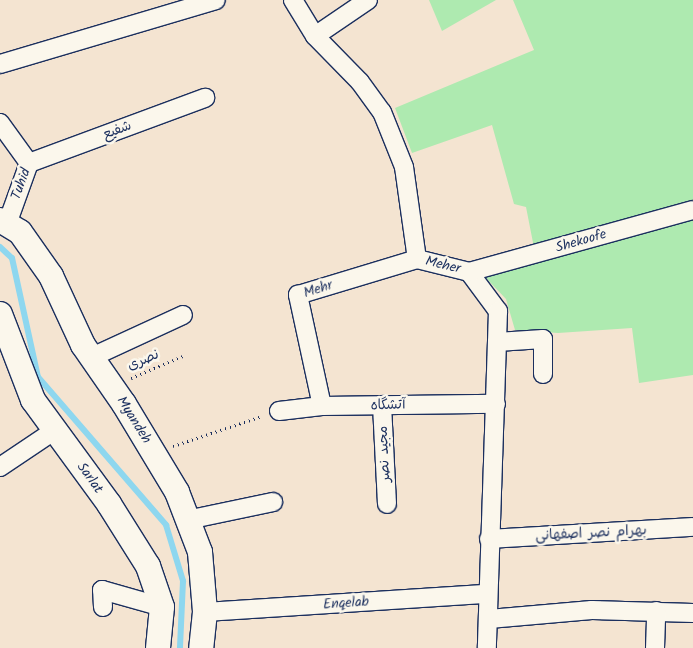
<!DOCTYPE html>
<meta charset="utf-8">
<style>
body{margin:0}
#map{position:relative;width:693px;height:648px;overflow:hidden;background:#f4e4d1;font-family:Kalam,"Playpen Sans Arabic",sans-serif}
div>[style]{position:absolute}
.green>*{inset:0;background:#aeeab0}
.stream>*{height:6px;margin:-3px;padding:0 3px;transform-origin:3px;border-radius:3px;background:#8ed7ef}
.path>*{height:3px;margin-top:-1.5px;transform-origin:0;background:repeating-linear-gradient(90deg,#1b2f5e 0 1px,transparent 0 5px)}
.roads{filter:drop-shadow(1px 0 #1b2f5e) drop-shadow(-1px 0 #1b2f5e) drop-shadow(0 1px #1b2f5e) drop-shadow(0 -1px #1b2f5e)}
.street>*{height:18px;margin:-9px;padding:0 9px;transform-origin:9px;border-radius:9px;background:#fbf7ec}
.secondary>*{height:24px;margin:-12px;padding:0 12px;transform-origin:12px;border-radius:12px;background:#fbf7ec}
span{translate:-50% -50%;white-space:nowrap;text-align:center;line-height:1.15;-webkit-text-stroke:5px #fbf7ec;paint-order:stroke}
.street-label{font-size:14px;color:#1b2f5e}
</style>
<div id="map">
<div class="green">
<i style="clip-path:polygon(429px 0,496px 0,442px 31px)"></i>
<i style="clip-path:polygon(513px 0,693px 0,693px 375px,639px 383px,632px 328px,558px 333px,515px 330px,506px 299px,485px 277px,537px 263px,526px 207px,514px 204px,492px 125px,412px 153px,395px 108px,534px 50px)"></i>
</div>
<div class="stream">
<i style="left:0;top:247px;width:16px;rotate:43deg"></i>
<i style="left:12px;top:258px;width:122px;rotate:77.7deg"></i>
<i style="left:38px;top:377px;width:196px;rotate:49.1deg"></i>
<i style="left:166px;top:525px;width:59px;rotate:73.1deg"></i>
<i style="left:183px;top:581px;width:67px;rotate:92.6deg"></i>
</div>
<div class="path">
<i style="left:131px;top:378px;width:56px;rotate:-22.9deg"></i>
<i style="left:173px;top:446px;width:94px;rotate:-18.6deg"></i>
</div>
<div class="roads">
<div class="street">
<i style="left:293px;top:0;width:42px;rotate:58.6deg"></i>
<i style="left:315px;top:36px;width:64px;rotate:45.6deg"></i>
<i style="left:360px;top:82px;width:37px;rotate:54deg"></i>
<i style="left:382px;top:112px;width:59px;rotate:68.2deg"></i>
<i style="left:404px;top:167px;width:93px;rotate:82deg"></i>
<i style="left:417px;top:259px;width:54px;rotate:14deg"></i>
<i style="left:469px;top:272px;width:49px;rotate:53.4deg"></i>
<i style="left:498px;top:311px;width:337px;rotate:91.9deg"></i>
<i style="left:315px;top:36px;width:64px;rotate:-34.2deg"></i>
<i style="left:0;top:64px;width:225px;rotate:-16.5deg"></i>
<i style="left:0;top:123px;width:49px;rotate:54.1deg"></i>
<i style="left:29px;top:163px;width:65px;rotate:109.8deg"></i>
<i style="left:29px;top:163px;width:188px;rotate:-20.3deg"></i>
<i style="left:469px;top:272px;width:232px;rotate:-15.5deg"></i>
<i style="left:497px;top:342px;width:46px;rotate:-3.7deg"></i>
<i style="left:543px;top:339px;width:35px;rotate:90deg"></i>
<i style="left:92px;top:357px;width:100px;rotate:-24.8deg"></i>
<i style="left:382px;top:405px;width:99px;rotate:87.1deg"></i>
<i style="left:322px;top:406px;width:114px;rotate:-102.2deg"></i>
<i style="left:298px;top:295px;width:124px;rotate:-16.8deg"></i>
<i style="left:279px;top:411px;width:43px;rotate:-6.6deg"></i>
<i style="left:322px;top:406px;width:174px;rotate:-0.7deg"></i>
<i style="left:0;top:467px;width:66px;rotate:-33.9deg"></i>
<i style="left:187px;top:520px;width:88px;rotate:-11.8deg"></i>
<i style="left:489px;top:539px;width:204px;rotate:-3.4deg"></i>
<i style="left:103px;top:607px;width:17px;rotate:-93deg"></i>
<i style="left:102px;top:590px;width:62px;rotate:15.8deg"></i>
<i style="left:205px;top:612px;width:283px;rotate:-3.7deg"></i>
<i style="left:489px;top:619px;width:103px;rotate:-5deg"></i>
<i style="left:592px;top:610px;width:101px;rotate:1.7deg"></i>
<i style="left:655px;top:648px;width:37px;rotate:-88deg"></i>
</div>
<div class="secondary">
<i style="left:0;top:220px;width:23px;rotate:31deg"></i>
<i style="left:20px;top:232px;width:54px;rotate:54.8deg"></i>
<i style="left:51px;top:276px;width:76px;rotate:65.1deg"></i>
<i style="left:83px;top:345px;width:72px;rotate:55.2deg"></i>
<i style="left:124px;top:404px;width:103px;rotate:58.9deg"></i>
<i style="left:177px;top:492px;width:64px;rotate:69deg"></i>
<i style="left:200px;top:552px;width:60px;rotate:85.2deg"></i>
<i style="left:205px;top:612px;width:36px;rotate:96deg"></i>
<i style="left:0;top:314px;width:92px;rotate:69deg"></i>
<i style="left:33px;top:400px;width:129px;rotate:53.8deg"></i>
<i style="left:109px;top:504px;width:73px;rotate:57.8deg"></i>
<i style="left:148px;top:566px;width:43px;rotate:71.1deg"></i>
<i style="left:162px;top:607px;width:41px;rotate:95.6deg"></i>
</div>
</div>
<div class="street-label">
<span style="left:117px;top:130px;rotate:-20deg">شفیع</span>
<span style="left:21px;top:184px;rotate:-70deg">Tuhid</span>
<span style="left:581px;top:241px;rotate:-16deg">Shekoofe</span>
<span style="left:443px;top:265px;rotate:13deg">Meher</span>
<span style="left:318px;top:289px;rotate:-18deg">Mehr</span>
<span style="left:143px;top:360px;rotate:-23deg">نصری</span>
<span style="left:388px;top:405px;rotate:-2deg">آتشگاه</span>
<span style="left:134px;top:420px;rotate:58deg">Myandeh</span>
<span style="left:384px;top:454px;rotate:-93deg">مجید نصر</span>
<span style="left:90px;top:478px;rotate:54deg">Sarlat</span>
<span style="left:591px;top:533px;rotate:-3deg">بهرام نصر اصفهانی</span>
<span style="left:346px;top:603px;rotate:-4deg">Enqelab</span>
</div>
</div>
